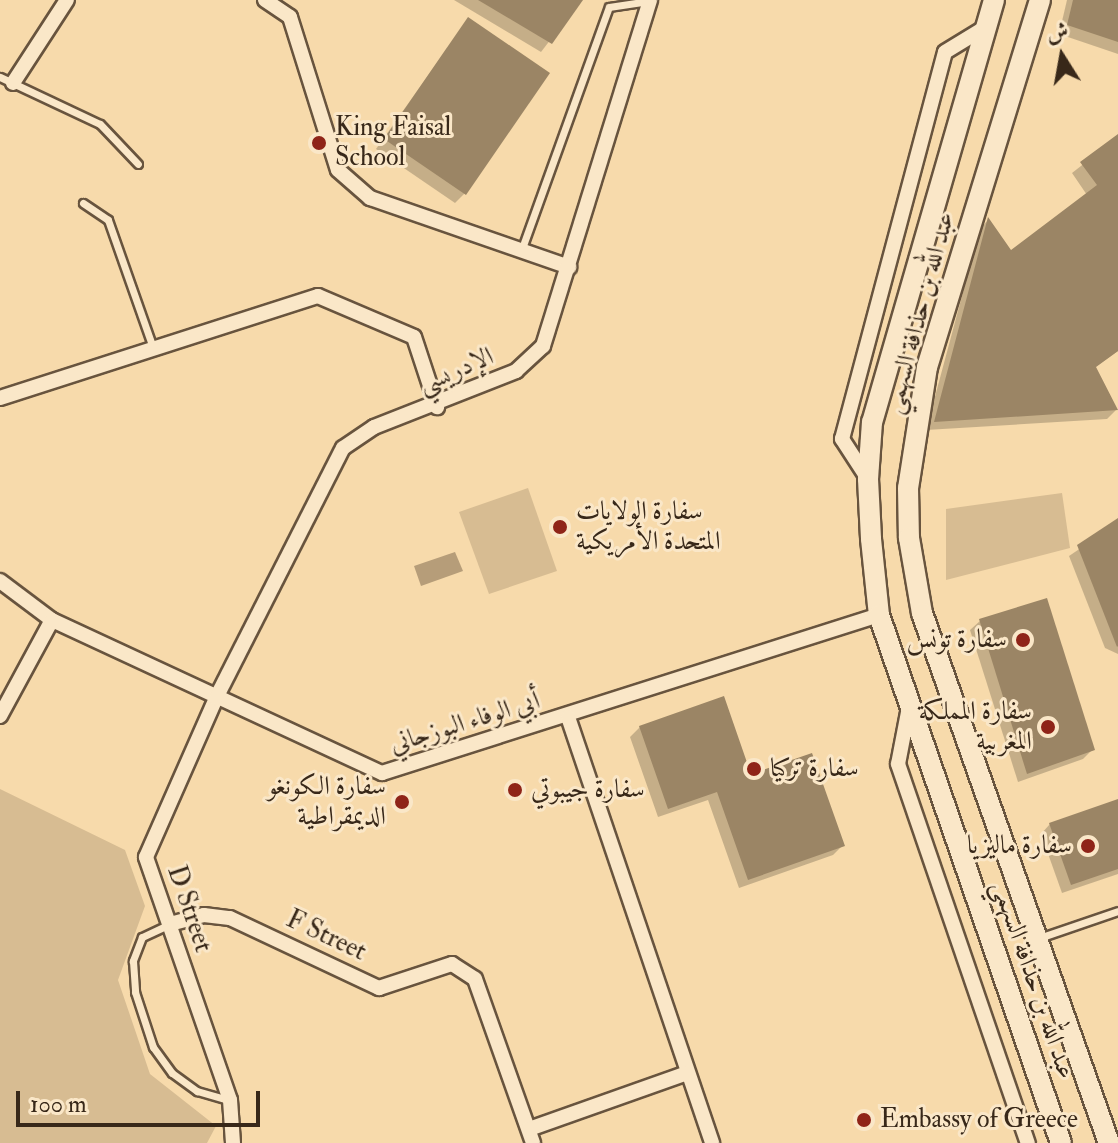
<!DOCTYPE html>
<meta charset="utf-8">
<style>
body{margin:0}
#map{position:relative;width:1118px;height:1143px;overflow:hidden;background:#f7daab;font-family:"IM FELL Double Pica",Amiri,serif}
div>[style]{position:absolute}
.green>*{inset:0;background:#d7bc92}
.water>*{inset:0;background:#b69d79}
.shadow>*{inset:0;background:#0003}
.building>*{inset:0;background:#9b8565}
.roads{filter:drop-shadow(2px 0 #68543e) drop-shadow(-2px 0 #68543e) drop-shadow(0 2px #68543e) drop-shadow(0 -2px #68543e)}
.lane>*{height:7px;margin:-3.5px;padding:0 3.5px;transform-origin:3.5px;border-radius:3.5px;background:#fae7c8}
.street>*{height:14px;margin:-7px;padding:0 7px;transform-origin:7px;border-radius:7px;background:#fae7c8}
.secondary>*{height:20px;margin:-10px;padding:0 10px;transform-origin:10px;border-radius:10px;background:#fae7c8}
.dots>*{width:22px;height:22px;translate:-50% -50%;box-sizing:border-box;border:4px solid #fae7c8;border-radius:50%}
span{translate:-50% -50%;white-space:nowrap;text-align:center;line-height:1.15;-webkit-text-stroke:6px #fae7c8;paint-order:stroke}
.poi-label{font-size:26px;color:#382819}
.left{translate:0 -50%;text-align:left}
.right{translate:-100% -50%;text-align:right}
.street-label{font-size:26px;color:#382819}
.north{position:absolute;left:1022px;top:16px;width:80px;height:80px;-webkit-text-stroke:6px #fae7c8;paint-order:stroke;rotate:349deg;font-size:22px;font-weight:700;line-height:32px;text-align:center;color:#382819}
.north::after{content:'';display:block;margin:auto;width:28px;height:36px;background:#382819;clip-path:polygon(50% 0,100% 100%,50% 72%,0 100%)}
.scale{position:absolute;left:16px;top:1091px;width:244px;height:36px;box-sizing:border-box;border:4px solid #382819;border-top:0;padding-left:10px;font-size:24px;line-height:28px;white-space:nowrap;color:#382819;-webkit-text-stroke:6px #fae7c8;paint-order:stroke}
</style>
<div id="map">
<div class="green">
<i style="clip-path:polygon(528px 488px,557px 571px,489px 594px,459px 512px)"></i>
<i style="clip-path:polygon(1062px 493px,1070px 548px,946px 580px,946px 509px)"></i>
<i style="clip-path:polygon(0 789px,125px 850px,145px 906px,118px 980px,150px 1074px,216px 1126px,207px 1143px,0 1143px)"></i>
</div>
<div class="water">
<i style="clip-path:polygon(455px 552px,463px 571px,421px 586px,414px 566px)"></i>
</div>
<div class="shadow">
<i style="clip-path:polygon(454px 0,581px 0,541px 52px)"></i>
<i style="clip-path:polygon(1067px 0,1118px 0,1118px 54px,1059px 34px)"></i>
<i style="clip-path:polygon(468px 19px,465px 193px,455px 203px,376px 149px)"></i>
<i style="clip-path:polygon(1118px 137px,1118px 351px,1094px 368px,1116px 410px,1107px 419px,926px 430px,980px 229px,988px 220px,1011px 253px,1087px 195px,1072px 173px)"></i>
<i style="clip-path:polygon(1118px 523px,1118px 654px,1105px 648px,1069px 556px)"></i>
<i style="clip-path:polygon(980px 621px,1093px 749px,1083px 759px,1018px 782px,970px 630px)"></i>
<i style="clip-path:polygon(640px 727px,750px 777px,842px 846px,833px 855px,739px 888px,708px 800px,658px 817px,630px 737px)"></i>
<i style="clip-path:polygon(1118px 807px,1118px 874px,1062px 893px,1041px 834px,1050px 824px)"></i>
</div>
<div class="building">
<i style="clip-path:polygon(478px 0,583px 0,552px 44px)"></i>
<i style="clip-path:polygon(1073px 0,1118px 0,1118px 42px,1067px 25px)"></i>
<i style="clip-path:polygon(468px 17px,550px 73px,466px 195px,384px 139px)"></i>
<i style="clip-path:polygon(1118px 134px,1118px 351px,1096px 367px,1118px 410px,934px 422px,988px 217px,1011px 250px,1097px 185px,1080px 162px)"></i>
<i style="clip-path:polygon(1118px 518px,1118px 646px,1117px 647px,1077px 545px)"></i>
<i style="clip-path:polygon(1047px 598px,1095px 750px,1027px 774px,979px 619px)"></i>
<i style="clip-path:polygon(724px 696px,751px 774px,812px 753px,845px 846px,748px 880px,717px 792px,668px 809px,639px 726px)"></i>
<i style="clip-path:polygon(1118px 799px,1118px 869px,1071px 885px,1049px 823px)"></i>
</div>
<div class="roads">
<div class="lane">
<i style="left:0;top:77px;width:110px;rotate:25.2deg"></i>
<i style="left:100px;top:124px;width:55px;rotate:46.5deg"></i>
<i style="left:83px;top:203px;width:30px;rotate:34deg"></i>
<i style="left:108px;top:220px;width:136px;rotate:70.6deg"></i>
<i style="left:521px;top:251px;width:259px;rotate:-70.2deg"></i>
<i style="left:609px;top:7px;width:40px;rotate:-8.5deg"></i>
<i style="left:170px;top:924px;width:31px;rotate:155deg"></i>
<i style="left:142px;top:937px;width:26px;rotate:111deg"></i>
<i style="left:133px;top:961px;width:31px;rotate:86deg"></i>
<i style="left:135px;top:992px;width:58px;rotate:71.9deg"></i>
<i style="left:153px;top:1047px;width:32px;rotate:54deg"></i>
<i style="left:172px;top:1073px;width:31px;rotate:36deg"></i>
<i style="left:197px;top:1091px;width:33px;rotate:16deg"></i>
<i style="left:1039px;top:938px;width:83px;rotate:-18.9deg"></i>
</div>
<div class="street">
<i style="left:265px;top:0;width:30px;rotate:34deg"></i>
<i style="left:290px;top:17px;width:160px;rotate:72.6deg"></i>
<i style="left:338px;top:170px;width:43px;rotate:41.2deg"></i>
<i style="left:370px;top:198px;width:211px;rotate:19.1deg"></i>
<i style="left:13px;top:83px;width:99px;rotate:-57deg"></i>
<i style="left:0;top:398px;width:334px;rotate:-17.8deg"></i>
<i style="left:318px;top:296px;width:104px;rotate:23.1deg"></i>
<i style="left:414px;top:337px;width:74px;rotate:71.8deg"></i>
<i style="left:868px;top:479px;width:48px;rotate:-123deg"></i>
<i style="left:842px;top:439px;width:400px;rotate:-75.1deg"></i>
<i style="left:945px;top:52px;width:48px;rotate:-31.4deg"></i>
<i style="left:0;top:581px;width:65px;rotate:36.9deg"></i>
<i style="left:52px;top:620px;width:364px;rotate:24.9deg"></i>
<i style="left:382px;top:773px;width:522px;rotate:-17.64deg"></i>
<i style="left:909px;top:707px;width:58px;rotate:100.9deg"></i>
<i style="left:898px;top:764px;width:401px;rotate:71.1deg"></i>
<i style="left:0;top:716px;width:109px;rotate:-61.6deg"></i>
<i style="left:568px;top:717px;width:450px;rotate:71.3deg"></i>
<i style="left:170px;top:924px;width:35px;rotate:-15deg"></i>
<i style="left:204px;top:915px;width:26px;rotate:7deg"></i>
<i style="left:230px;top:918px;width:165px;rotate:25.2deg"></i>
<i style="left:379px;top:988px;width:77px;rotate:-18.2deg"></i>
<i style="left:452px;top:964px;width:27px;rotate:33deg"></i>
<i style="left:475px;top:979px;width:174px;rotate:70.5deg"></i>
<i style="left:529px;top:1129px;width:168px;rotate:-19.5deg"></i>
<i style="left:233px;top:1143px;width:43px;rotate:-94deg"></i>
<i style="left:230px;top:1100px;width:257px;rotate:-109.1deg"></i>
<i style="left:146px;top:857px;width:174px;rotate:-66.2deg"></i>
<i style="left:216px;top:698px;width:280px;rotate:-63.1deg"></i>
<i style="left:343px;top:448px;width:37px;rotate:-34deg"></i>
<i style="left:374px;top:427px;width:153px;rotate:-21.5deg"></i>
<i style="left:516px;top:371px;width:37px;rotate:-43deg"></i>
<i style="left:543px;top:346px;width:362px;rotate:-72.8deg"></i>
</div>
<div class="secondary">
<i style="left:994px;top:0;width:439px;rotate:106.1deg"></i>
<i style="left:872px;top:422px;width:57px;rotate:94deg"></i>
<i style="left:868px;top:479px;width:60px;rotate:87.1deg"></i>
<i style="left:871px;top:539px;width:76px;rotate:84deg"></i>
<i style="left:879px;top:615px;width:558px;rotate:70.98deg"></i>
<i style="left:1040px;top:0;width:384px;rotate:107.1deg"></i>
<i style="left:927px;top:367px;width:122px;rotate:98.9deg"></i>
<i style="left:908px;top:488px;width:50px;rotate:88.9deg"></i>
<i style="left:909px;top:538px;width:76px;rotate:80.2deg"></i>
<i style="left:922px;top:613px;width:562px;rotate:70.57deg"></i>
</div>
</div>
<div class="dots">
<i style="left:319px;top:143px;background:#8f2418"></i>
<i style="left:560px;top:527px;background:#8f2418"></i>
<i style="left:1023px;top:640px;background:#8f2418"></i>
<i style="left:1048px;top:727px;background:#8f2418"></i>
<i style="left:754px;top:769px;background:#8f2418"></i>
<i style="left:515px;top:790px;background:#8f2418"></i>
<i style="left:402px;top:802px;background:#8f2418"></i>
<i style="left:1088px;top:846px;background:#8f2418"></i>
<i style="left:864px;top:1120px;background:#8f2418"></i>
</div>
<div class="poi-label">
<span class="left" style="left:335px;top:143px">King Faisal<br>School</span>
<span class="left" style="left:576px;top:527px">سفارة الولايات<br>المتحدة الأمريكية</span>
<span class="right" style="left:1007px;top:640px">سفارة تونس</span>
<span class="right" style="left:1032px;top:727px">سفارة المملكة<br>المغربية</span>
<span class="left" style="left:770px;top:769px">سفارة تركيا</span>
<span class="right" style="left:386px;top:802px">سفارة الكونغو<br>الديمقراطية</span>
<span class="left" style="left:531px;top:790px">سفارة جيبوتي</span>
<span class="right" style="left:1072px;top:846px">سفارة ماليزيا</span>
<span class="left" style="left:880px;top:1120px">Embassy of Greece</span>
</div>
<div class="street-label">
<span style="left:920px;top:313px;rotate:-75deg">عبد الله بن حذافة السهمي</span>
<span style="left:456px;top:371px;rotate:-23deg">الإدريسي</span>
<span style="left:465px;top:723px;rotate:-17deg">أبي الوفاء البوزجاني</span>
<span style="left:189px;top:909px;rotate:71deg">D Street</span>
<span style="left:326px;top:936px;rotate:25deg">F Street</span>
<span style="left:1033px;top:980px;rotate:71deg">عبد الله بن حذافة السهمي</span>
</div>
<div class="north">ش</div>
<div class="scale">100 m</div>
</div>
